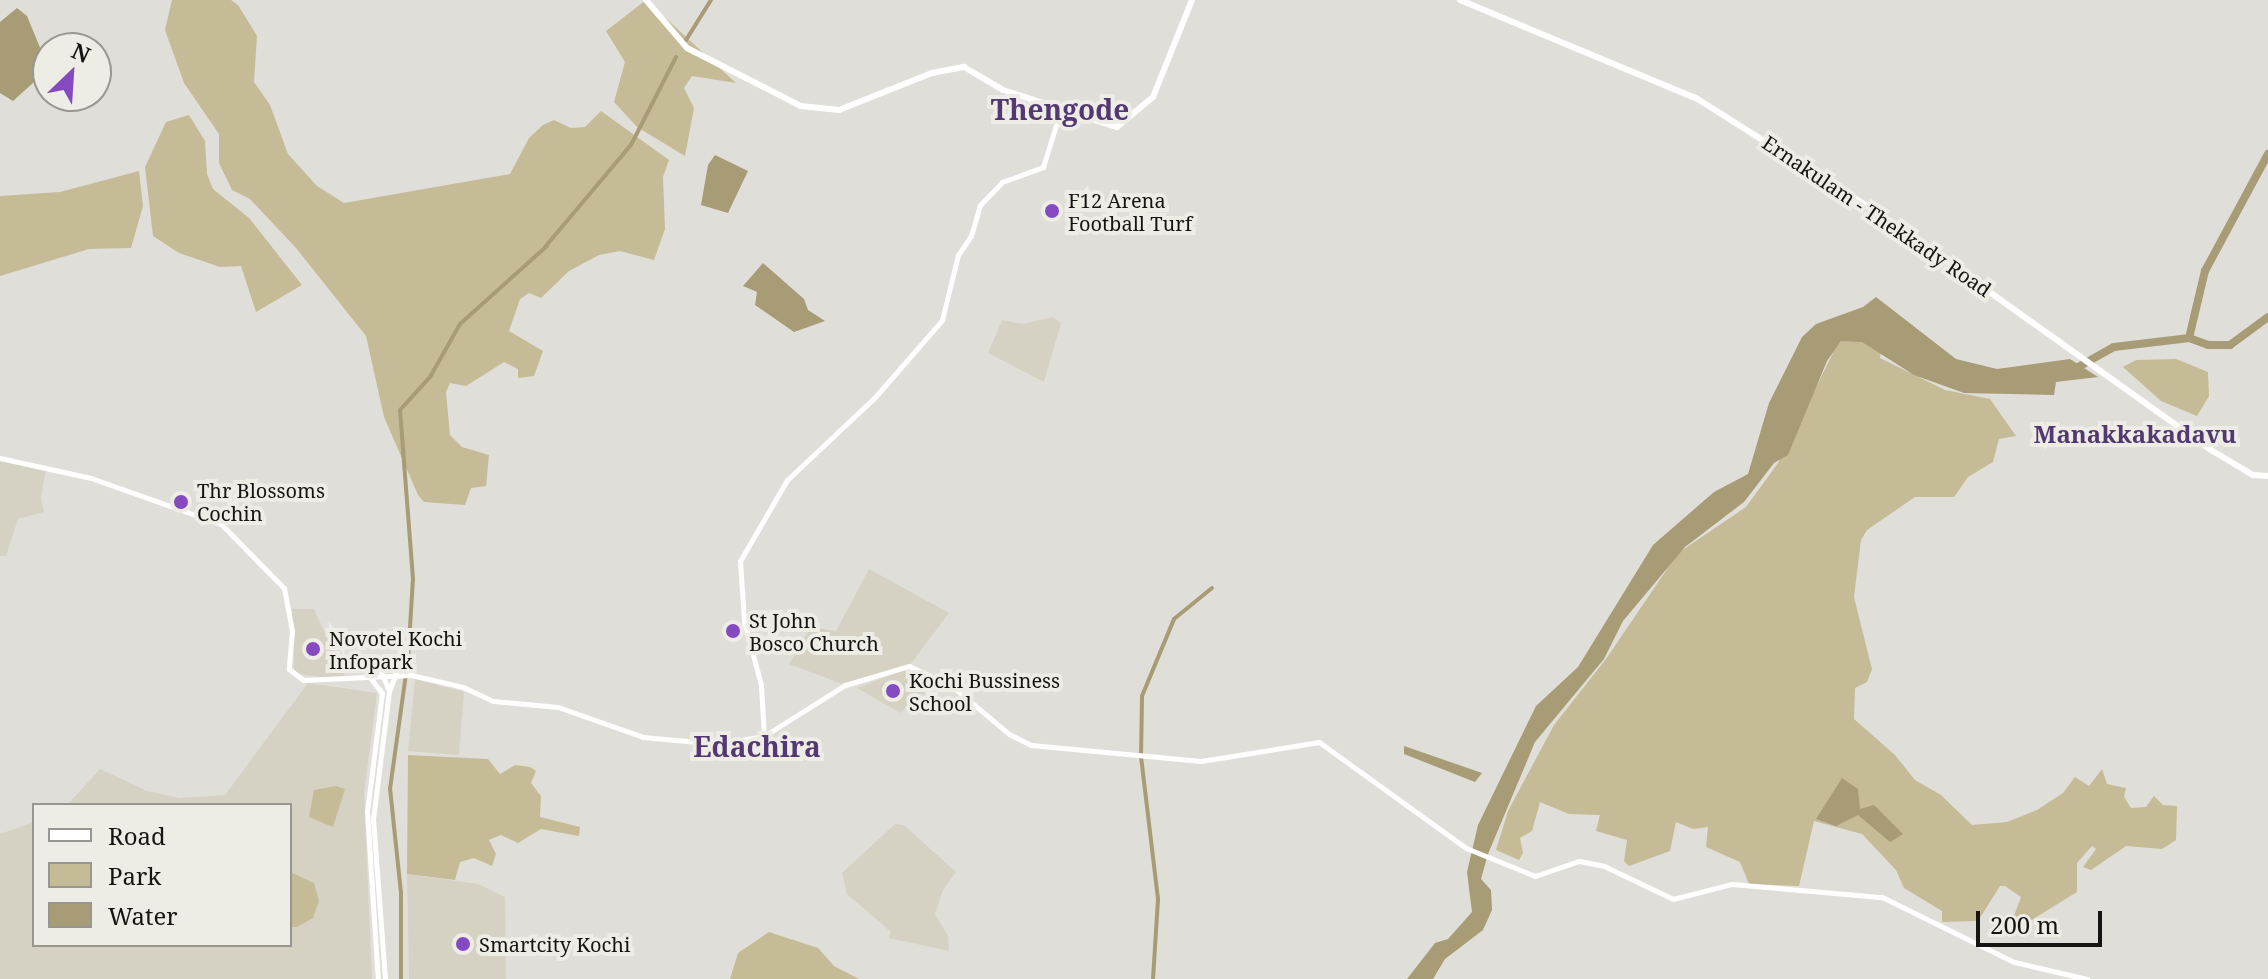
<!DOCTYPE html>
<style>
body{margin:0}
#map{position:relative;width:2268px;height:979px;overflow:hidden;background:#e0ded8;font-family:"Noto Serif",serif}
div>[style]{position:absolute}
.built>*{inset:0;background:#d5d2c4}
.green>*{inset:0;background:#c6bb97}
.water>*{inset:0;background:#a79c76}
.canal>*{height:4px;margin:-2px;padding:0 2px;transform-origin:2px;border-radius:2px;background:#a79c76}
.river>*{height:8px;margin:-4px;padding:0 4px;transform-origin:4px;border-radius:4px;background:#a79c76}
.secondary>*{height:5px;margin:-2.5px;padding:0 2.5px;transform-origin:2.5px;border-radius:2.5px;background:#fff}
.primary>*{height:6px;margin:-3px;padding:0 3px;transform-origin:3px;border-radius:3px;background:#fff}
.dots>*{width:22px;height:22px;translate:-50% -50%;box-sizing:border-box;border:4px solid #edece5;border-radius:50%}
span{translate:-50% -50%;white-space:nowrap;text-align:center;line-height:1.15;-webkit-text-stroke:8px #edece5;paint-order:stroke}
.poi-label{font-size:20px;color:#161513}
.left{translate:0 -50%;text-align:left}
.street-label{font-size:20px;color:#161513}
.quarter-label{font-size:24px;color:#533873;font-weight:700}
.district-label{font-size:28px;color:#533873;font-weight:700}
.legend{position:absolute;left:32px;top:803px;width:260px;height:144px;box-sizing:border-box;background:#edece5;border:2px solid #979691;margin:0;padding:10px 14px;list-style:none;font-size:24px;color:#161513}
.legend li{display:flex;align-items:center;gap:16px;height:40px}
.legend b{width:40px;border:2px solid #979691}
.north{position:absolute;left:32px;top:32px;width:80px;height:80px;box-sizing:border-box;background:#edece5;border:2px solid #979691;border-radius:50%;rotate:25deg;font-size:22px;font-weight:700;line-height:32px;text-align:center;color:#161513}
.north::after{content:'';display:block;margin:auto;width:28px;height:36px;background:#854ac0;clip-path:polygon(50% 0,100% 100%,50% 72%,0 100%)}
.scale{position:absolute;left:1976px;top:911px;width:126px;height:36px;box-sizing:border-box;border:4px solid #161513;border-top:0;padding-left:10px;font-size:24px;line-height:28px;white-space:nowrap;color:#161513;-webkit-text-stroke:6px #edece5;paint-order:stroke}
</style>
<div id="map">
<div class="built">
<i style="clip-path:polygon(1053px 317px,1061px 323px,1044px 382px,988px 353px,1002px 320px,1022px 324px)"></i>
<i style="clip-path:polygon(0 461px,46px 468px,41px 498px,44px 512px,18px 519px,6px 556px,0 556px)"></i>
<i style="clip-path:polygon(869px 569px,949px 613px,909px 666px,845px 685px,789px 664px,811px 627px,836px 631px)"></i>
<i style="clip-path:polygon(292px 609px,314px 609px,347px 681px,294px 673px)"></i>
<i style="clip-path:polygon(904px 670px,920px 681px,925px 694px,915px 694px,901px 713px,857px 688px)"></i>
<i style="clip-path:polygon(415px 679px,464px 692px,459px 755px,408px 751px)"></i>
<i style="clip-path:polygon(308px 683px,377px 693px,364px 793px,372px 979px,0 979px,0 834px,34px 822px,34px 945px,290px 945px,290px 805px,67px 805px,100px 769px,147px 791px,180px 798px,225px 795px)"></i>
<i style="clip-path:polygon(895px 824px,904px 825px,956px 872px,943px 890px,935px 914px,948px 936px,949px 951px,889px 938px,891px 932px,847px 894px,842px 873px)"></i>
<i style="clip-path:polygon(407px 874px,478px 884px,505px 897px,506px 979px,409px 979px)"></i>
</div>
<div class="green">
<i style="clip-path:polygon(172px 0,231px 0,238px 5px,257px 36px,254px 82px,270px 105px,288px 154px,317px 186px,344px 203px,510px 174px,529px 138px,543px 125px,554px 120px,571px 128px,585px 127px,601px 111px,669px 160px,663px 177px,665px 229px,654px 260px,620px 251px,599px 255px,569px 271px,541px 298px,529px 293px,520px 299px,509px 331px,543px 351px,534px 376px,518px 378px,518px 369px,504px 362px,466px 386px,450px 383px,446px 392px,450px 435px,462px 447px,489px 455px,486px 486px,471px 488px,465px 505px,424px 502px,418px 495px,384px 417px,366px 336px,296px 248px,250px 199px,232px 190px,219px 163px,219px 134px,184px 83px,165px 30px)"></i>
<i style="clip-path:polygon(646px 0,736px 83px,692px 76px,684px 88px,694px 108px,685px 156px,637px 127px,614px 102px,625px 62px,606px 31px)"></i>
<i style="clip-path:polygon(189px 115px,205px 141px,207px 174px,213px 189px,249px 218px,302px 285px,256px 312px,241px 266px,220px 267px,179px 253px,153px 236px,145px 167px,166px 122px)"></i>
<i style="clip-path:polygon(139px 171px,143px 206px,131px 248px,89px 249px,0 276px,0 196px,60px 192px)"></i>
<i style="clip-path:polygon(1854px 338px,1881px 350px,1880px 358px,1945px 390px,1990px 399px,2016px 436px,1999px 439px,1993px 462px,1968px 477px,1954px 497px,1915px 497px,1867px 530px,1861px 540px,1854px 597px,1872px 669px,1867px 682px,1855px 688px,1854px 719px,1895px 755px,1915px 780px,1941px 795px,1972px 825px,2007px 822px,2037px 810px,2063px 793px,2075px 777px,2089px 786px,2102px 769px,2107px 784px,2126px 788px,2124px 797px,2131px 808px,2146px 807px,2154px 796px,2163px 805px,2177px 806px,2176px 840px,2162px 849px,2126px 846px,2091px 870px,2083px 867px,2096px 849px,2092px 846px,2077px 863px,2077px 892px,2014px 931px,2009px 929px,2021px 897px,2005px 886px,2000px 886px,1978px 921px,1942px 922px,1942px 911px,1904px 888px,1896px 870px,1862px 834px,1814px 821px,1799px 886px,1749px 884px,1740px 862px,1706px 847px,1708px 827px,1693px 829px,1676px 822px,1670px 851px,1629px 866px,1624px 861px,1627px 840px,1596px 831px,1600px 815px,1569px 814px,1540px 802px,1532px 831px,1520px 838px,1523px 853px,1519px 860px,1496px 850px,1508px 811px,1554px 725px,1606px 659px,1678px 553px,1746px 507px,1778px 463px,1835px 349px,1842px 340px)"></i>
<i style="clip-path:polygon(2176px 359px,2208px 372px,2209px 396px,2197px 416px,2161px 401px,2123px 367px,2136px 360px)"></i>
<i style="clip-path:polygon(408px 755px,488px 759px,500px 774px,515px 765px,530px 767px,536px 771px,531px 783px,541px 796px,540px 817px,580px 827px,579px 836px,541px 829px,518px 843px,501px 835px,489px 840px,496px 854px,492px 866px,474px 858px,460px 862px,455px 880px,407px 874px)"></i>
<i style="clip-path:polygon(336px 786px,345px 789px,333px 827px,309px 817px,314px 790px)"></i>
<i style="clip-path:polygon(290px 872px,314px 883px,319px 901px,313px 918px,297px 927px,290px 927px)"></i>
<i style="clip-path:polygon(769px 932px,818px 948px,834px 966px,859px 979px,730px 979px,738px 953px)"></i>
</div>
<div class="water">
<i style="clip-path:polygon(17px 8px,27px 16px,41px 50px,48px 53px,48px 80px,34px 82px,13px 101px,0 93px,0 22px)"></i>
<i style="clip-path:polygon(715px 155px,748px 171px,728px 213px,701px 205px,708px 165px)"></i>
<i style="clip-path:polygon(763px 263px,804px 299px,808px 310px,825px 321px,794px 332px,755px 305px,757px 292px,743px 286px)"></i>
<i style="clip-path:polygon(1876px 297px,1956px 359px,1997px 369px,2070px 359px,2098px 377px,2056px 382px,2054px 395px,1964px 393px,1914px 375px,1862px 342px,1841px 341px,1827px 361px,1788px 455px,1774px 463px,1744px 502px,1685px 547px,1623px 621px,1604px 659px,1535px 742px,1488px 854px,1481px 879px,1491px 890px,1492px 910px,1483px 930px,1445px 959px,1433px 979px,1407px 979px,1435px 943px,1448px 939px,1472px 912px,1467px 872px,1478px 825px,1536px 706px,1578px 667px,1653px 545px,1714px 492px,1748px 474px,1769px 403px,1802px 337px,1816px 324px,1863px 307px)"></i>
<i style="clip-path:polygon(1404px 746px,1482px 773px,1475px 782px,1404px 754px)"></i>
<i style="clip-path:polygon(1842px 778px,1858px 789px,1860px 809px,1874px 805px,1903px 834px,1890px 842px,1858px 815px,1836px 826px,1816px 819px)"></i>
</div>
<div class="canal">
<i style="left:686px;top:40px;width:47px;rotate:-58deg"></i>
<i style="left:545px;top:247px;width:133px;rotate:-49.9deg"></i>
<i style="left:631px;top:145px;width:99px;rotate:-62.9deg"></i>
<i style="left:401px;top:979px;width:86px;rotate:-90deg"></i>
<i style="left:401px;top:893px;width:105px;rotate:-96deg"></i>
<i style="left:390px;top:789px;width:130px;rotate:-82.1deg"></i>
<i style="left:408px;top:660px;width:81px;rotate:-86.5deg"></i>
<i style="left:413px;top:579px;width:169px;rotate:-94.4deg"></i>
<i style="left:400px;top:410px;width:45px;rotate:-47.7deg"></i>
<i style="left:430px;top:377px;width:61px;rotate:-60.5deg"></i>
<i style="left:460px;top:324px;width:117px;rotate:-41.9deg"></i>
<i style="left:1153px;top:979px;width:80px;rotate:-86.4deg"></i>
<i style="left:1158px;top:899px;width:144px;rotate:-96.8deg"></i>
<i style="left:1141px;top:756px;width:60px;rotate:-89deg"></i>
<i style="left:1142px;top:696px;width:83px;rotate:-67.4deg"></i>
<i style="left:1174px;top:619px;width:49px;rotate:-39.2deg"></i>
</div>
<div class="river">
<i style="left:2189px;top:338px;width:20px;rotate:20deg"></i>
<i style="left:2208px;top:345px;width:22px"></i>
<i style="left:2230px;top:345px;width:47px;rotate:-36.4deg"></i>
<i style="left:2071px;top:371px;width:49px;rotate:-29.2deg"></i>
<i style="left:2114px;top:347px;width:76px;rotate:-6.8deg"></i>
<i style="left:2189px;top:338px;width:69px;rotate:-76.6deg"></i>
<i style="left:2205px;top:271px;width:133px;rotate:-61.7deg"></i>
</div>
<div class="secondary">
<i style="left:0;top:458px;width:93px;rotate:12.4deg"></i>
<i style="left:91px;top:478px;width:138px;rotate:19.5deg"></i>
<i style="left:221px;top:524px;width:90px;rotate:45.5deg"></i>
<i style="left:284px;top:588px;width:44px;rotate:79.5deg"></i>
<i style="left:292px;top:631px;width:38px;rotate:95deg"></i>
<i style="left:289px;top:669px;width:18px;rotate:38deg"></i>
<i style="left:303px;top:680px;width:108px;rotate:-2.7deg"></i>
<i style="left:411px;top:675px;width:53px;rotate:13deg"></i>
<i style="left:463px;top:687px;width:33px;rotate:25deg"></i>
<i style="left:493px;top:701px;width:65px;rotate:5.3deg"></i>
<i style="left:558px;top:707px;width:90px;rotate:19.4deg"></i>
<i style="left:643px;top:737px;width:76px;rotate:5.3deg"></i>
<i style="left:719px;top:744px;width:46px;rotate:-10.1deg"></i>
<i style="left:764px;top:736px;width:96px;rotate:-32.2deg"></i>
<i style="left:845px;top:685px;width:67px;rotate:-16.5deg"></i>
<i style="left:909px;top:666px;width:49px;rotate:25.5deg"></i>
<i style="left:953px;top:687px;width:73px;rotate:40deg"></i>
<i style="left:1009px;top:734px;width:25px;rotate:27deg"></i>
<i style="left:1031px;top:745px;width:171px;rotate:5.4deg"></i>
<i style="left:1201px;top:761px;width:120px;rotate:-9.1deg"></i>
<i style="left:1319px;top:742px;width:181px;rotate:35.8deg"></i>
<i style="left:1466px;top:848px;width:74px;rotate:22.1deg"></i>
<i style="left:1535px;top:876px;width:46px;rotate:-18.8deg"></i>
<i style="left:1579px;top:861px;width:25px;rotate:11deg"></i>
<i style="left:1604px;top:866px;width:76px;rotate:25.6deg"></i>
<i style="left:1673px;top:899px;width:61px;rotate:-14.3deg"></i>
<i style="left:1732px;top:884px;width:151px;rotate:5deg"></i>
<i style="left:1882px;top:897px;width:147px;rotate:26.2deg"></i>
<i style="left:2014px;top:962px;width:75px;rotate:13.1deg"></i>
<i style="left:381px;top:672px;width:21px;rotate:67deg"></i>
<i style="left:389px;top:691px;width:129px;rotate:97.1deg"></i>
<i style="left:373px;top:819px;width:160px;rotate:85.7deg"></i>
<i style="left:368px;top:675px;width:23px;rotate:52deg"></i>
<i style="left:382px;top:693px;width:119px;rotate:97.2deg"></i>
<i style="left:367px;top:811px;width:168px;rotate:86.3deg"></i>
<i style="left:389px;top:691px;width:19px;rotate:-69deg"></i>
<i style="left:764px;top:736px;width:51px;rotate:-93.4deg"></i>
<i style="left:761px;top:685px;width:66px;rotate:-104.9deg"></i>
<i style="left:744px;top:621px;width:60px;rotate:-93.8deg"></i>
<i style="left:740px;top:561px;width:94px;rotate:-59.9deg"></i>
<i style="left:787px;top:480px;width:122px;rotate:-43.3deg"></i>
<i style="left:876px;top:396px;width:101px;rotate:-49deg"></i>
<i style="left:942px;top:320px;width:67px;rotate:-76.2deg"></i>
<i style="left:958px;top:255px;width:23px;rotate:-56deg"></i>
<i style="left:971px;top:236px;width:32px;rotate:-74deg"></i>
<i style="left:980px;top:205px;width:32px;rotate:-46deg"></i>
<i style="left:1002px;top:182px;width:44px;rotate:-20.1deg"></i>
<i style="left:1043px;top:167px;width:58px;rotate:-72.8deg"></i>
</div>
<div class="primary">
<i style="left:646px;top:0;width:63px;rotate:49.5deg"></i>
<i style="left:687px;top:48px;width:128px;rotate:27deg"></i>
<i style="left:801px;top:106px;width:38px;rotate:6deg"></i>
<i style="left:839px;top:110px;width:100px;rotate:-21.7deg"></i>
<i style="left:932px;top:73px;width:33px;rotate:-11deg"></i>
<i style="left:964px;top:67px;width:45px;rotate:30.5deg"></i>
<i style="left:1003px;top:90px;width:120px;rotate:18deg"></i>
<i style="left:1117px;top:127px;width:47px;rotate:-39.8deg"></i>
<i style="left:1153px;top:97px;width:105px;rotate:-68.1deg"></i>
<i style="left:1460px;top:0;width:256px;rotate:22.6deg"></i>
<i style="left:1696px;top:98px;width:221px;rotate:32.3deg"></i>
<i style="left:1883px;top:216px;width:403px;rotate:35.5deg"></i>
<i style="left:2211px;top:450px;width:49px;rotate:30.8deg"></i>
<i style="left:2253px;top:475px;width:15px;rotate:4deg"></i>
</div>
<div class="dots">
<i style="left:1052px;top:211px;background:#854ac0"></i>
<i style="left:181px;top:502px;background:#854ac0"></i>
<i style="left:733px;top:631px;background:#854ac0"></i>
<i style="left:313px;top:649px;background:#854ac0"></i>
<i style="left:893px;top:691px;background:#854ac0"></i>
<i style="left:463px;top:944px;background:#854ac0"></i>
</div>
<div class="poi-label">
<span class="left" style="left:1068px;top:212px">F12 Arena<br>Football Turf</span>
<span class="left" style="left:197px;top:502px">Thr Blossoms<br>Cochin</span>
<span class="left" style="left:749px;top:632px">St John<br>Bosco Church</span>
<span class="left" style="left:329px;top:650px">Novotel Kochi<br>Infopark</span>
<span class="left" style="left:909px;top:692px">Kochi Bussiness<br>School</span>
<span class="left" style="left:479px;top:944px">Smartcity Kochi</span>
</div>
<div class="street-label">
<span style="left:1877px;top:216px;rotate:34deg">Ernakulam - Thekkady Road</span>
</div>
<div class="quarter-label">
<span style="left:2135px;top:434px">Manakkakadavu</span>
</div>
<div class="district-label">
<span style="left:1060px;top:109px">Thengode</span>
<span style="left:757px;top:746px">Edachira</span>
</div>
<ul class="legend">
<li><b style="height:10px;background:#fff"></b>Road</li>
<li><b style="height:22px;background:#c6bb97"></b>Park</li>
<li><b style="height:22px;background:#a79c76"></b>Water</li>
</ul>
<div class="north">N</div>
<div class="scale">200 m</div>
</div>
